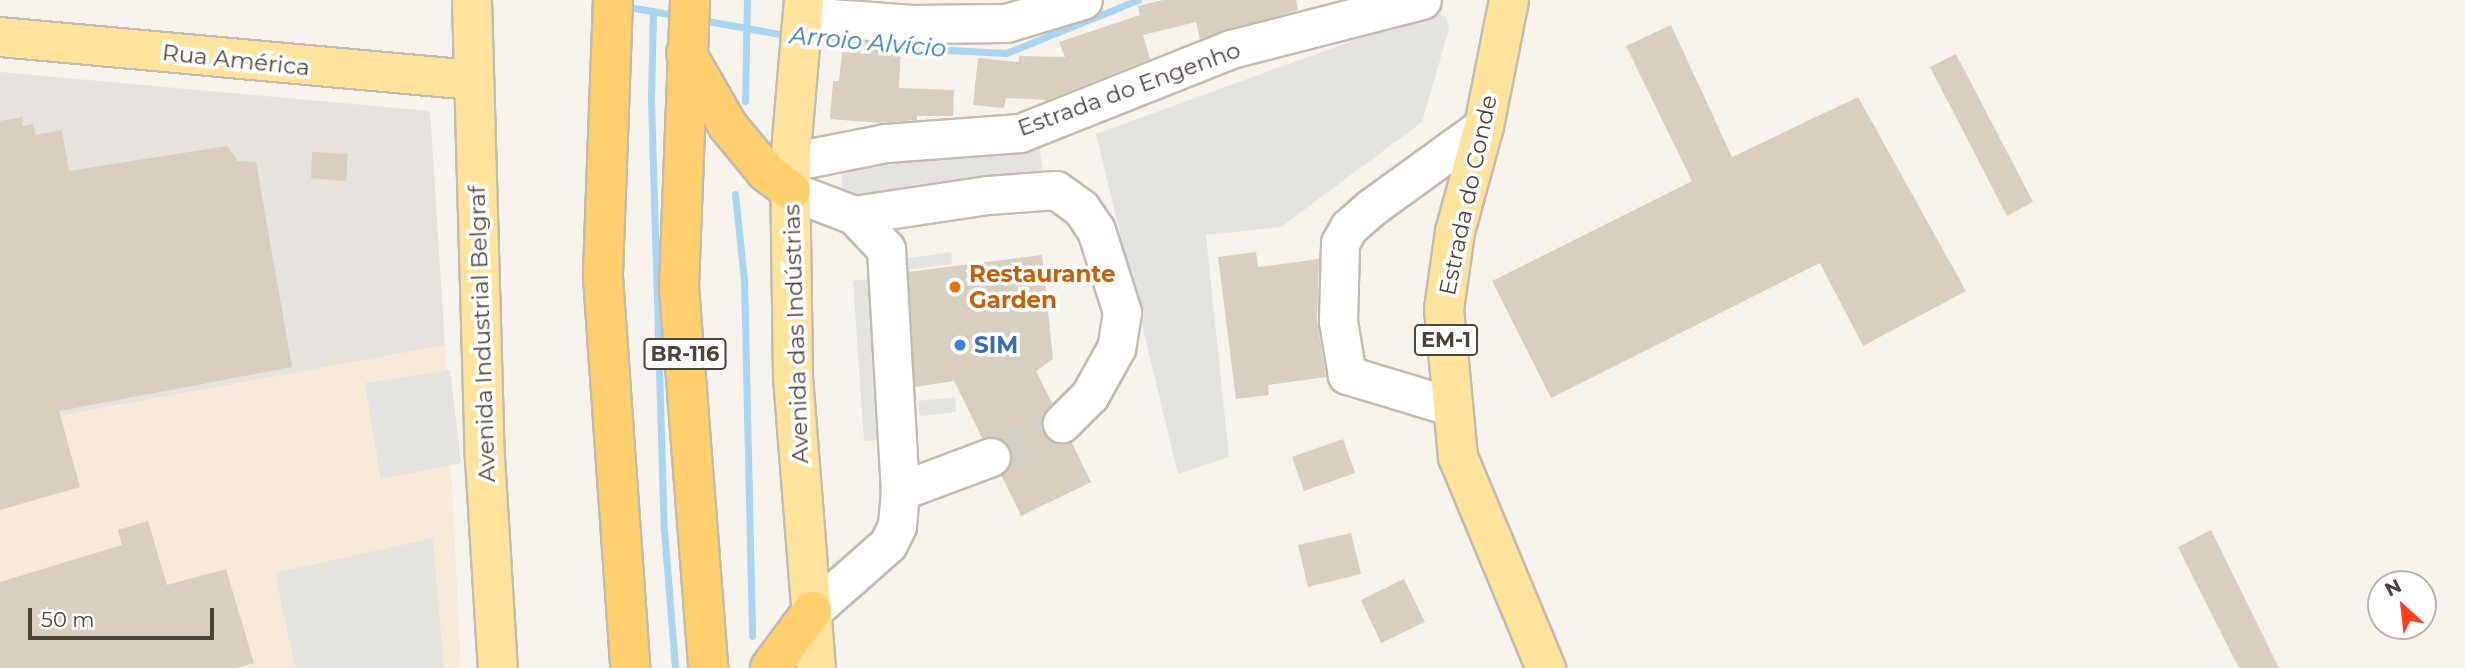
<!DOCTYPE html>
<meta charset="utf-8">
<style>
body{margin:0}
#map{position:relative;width:2465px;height:668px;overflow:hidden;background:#f6f3ec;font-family:Montserrat,sans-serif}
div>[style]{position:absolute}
.commercial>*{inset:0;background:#f7ead8}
.industrial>*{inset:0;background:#e6e2dd}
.parking>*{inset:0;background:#e5e3e0}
.stream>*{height:7px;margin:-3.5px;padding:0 3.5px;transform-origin:3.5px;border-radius:3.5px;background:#a9d4f2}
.building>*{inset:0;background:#d8cfc1}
.minor-tunnel>*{height:37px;margin-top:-18.5px;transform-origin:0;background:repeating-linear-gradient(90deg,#d4d0c8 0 37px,transparent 0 55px)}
.roads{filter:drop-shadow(2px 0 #c2bbae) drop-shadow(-2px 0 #c2bbae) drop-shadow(0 2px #c2bbae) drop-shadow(0 -2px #c2bbae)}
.minor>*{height:37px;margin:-18.5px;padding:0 18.5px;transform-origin:18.5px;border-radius:18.5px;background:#fff}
.major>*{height:38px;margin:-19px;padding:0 19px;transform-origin:19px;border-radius:19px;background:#ffe39c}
.highway>*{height:38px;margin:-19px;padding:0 19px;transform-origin:19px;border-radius:19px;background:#ffcf6e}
.dots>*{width:19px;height:19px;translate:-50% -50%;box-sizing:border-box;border:4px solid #fff;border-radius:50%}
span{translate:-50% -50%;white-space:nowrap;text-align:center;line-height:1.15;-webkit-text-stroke:7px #fff;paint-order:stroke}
.shield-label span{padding:2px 5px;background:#fff;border:2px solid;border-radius:5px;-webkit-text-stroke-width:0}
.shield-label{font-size:21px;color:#4b4439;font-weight:700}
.street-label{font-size:23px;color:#4b4439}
.food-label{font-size:23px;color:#c56008;font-weight:700}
.left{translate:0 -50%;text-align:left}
.shop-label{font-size:23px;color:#366cbe;font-weight:700}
.water-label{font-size:24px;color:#2e7ab2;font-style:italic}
.north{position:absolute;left:2367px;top:570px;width:70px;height:70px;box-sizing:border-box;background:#fff;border:2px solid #b7b4b0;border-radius:50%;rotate:333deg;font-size:19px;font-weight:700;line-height:28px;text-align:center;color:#4b4439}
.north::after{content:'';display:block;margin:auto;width:24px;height:32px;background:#fc3f1d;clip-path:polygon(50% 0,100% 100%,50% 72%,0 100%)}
.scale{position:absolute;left:28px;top:608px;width:186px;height:32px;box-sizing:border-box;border:4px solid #4b4439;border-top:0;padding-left:9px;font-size:21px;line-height:24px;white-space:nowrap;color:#4b4439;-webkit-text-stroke:5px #fff;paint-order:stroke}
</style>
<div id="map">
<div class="commercial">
<i style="clip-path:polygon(445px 345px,461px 668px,0 668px,0 427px)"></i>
</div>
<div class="industrial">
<i style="clip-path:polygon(0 72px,430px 111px,445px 345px,0 427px)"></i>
</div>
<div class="parking">
<i style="clip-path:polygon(1429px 13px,1446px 16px,1449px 29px,1422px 122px,1281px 227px,1206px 235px,1229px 457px,1178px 474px,1096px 134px)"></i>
<i style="clip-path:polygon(1038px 139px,1045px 181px,843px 203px,841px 163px)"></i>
<i style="clip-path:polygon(951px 252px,952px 264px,897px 271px,896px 260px)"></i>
<i style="clip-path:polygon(876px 278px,890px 439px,864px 441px,853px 281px)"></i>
<i style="clip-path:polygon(450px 370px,461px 463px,381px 479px,365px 383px)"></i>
<i style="clip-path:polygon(955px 397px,956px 412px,920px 416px,918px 401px)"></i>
<i style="clip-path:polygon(433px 538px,444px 668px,295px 668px,275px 573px)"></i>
</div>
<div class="stream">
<i style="left:623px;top:6px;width:58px;rotate:10deg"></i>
<i style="left:653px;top:11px;width:88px;rotate:91.3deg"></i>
<i style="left:651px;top:99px;width:431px;rotate:88.3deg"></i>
<i style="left:664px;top:530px;width:138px;rotate:85.4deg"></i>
<i style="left:702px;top:20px;width:89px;rotate:10.3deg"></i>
<i style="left:812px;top:40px;width:54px;rotate:6.3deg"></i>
<i style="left:892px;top:47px;width:114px;rotate:3deg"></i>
<i style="left:1006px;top:53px;width:142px;rotate:-21.9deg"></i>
<i style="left:745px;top:101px;width:101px;rotate:-88.9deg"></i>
<i style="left:735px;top:194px;width:85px;rotate:84deg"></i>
<i style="left:744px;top:279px;width:357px;rotate:88.7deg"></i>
</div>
<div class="building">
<i style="clip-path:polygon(1163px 0,1296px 0,1298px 10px,1200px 39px,1196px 22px,1143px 35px,1150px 59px,1047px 100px,1006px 98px,1004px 108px,973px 105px,978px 58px,1019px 62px,1019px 56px,1065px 57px,1059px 42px,1140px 15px,1138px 6px)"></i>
<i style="clip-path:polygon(1671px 25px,1732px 157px,1858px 97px,1966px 291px,1863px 346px,1820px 263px,1551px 398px,1492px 281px,1692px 181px,1626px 46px)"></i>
<i style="clip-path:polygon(858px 41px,901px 44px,899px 88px,954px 90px,953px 116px,917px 116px,917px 120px,880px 123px,830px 119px,833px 81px,839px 81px,842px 52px,857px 53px)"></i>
<i style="clip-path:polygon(1956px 54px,2033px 202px,2007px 216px,1930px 67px)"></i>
<i style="clip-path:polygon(23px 117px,22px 126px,33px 124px,36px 135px,62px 130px,69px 171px,227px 146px,238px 161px,256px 162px,292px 367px,59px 411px,80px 487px,0 510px,0 121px)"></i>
<i style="clip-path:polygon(312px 152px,348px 154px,346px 181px,311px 178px)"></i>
<i style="clip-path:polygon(1256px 252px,1258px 267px,1319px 259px,1317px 321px,1326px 377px,1268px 385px,1269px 395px,1236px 399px,1218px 257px)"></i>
<i style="clip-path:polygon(1042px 255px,1053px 359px,1036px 371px,1052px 403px,1042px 417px,1042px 428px,1056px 443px,1071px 441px,1091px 482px,1021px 516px,1001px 475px,1012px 460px,1005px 441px,982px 438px,954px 381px,915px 387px,908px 272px)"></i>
<i style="clip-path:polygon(1343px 439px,1355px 473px,1304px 491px,1292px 457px)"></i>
<i style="clip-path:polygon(148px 521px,167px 585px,226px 569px,254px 663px,236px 668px,0 668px,0 582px,122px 545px,118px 530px)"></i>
<i style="clip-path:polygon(2211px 530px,2279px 668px,2239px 668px,2178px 547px)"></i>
<i style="clip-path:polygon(1351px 533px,1361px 574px,1308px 587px,1298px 545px)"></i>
<i style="clip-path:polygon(1404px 579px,1425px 622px,1381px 643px,1361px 600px)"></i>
</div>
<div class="minor-tunnel">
<i style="left:991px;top:457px;width:79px;rotate:-25.6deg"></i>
</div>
<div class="roads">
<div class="minor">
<i style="left:803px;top:16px;width:109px;rotate:4.2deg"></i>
<i style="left:912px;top:24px;width:94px;rotate:-0.6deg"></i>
<i style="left:1006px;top:23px;width:80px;rotate:-16.6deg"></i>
<i style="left:790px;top:162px;width:98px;rotate:-11.2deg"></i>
<i style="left:886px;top:143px;width:134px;rotate:-4.3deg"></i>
<i style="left:1020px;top:133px;width:227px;rotate:-21.7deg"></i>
<i style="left:1231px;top:49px;width:197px;rotate:-14.4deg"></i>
<i style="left:791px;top:191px;width:67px;rotate:20.9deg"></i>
<i style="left:854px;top:215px;width:47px;rotate:46.7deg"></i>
<i style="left:886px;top:249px;width:242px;rotate:86.7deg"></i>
<i style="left:900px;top:491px;width:35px;rotate:95deg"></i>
<i style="left:897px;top:526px;width:20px;rotate:117deg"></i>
<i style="left:888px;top:544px;width:101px;rotate:138.6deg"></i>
<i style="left:854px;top:215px;width:135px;rotate:-8.5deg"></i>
<i style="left:988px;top:195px;width:68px;rotate:-4.2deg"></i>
<i style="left:1056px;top:190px;width:31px;rotate:36deg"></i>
<i style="left:1081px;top:208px;width:27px;rotate:56deg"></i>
<i style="left:1096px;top:230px;width:86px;rotate:72.4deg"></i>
<i style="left:1122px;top:312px;width:36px;rotate:99deg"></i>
<i style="left:1116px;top:348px;width:54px;rotate:119deg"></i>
<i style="left:1090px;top:395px;width:40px;rotate:135deg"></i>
<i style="left:1450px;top:406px;width:108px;rotate:-163.2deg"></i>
<i style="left:1347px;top:375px;width:55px;rotate:-99.5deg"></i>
<i style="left:1338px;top:321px;width:78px;rotate:-88.5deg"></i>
<i style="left:1340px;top:243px;width:18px;rotate:-61deg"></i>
<i style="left:1349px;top:227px;width:30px;rotate:-41deg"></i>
<i style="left:1372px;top:207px;width:138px;rotate:-35.9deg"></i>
<i style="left:900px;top:491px;width:97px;rotate:-20.5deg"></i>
</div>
<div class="major">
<i style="left:472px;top:0;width:458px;rotate:88.4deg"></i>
<i style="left:485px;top:458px;width:210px;rotate:86.5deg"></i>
<i style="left:804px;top:0;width:163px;rotate:94.9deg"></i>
<i style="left:790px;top:162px;width:215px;rotate:89.2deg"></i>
<i style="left:793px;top:377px;width:292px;rotate:85.5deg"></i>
<i style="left:1509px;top:0;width:128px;rotate:101.2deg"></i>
<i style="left:1484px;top:126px;width:110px;rotate:105.3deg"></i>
<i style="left:1455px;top:232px;width:78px;rotate:98.1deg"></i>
<i style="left:1444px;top:309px;width:149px;rotate:84.6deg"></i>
<i style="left:1458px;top:457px;width:229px;rotate:67.4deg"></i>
<i style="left:0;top:37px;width:475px;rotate:5.2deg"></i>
</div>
<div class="highway">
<i style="left:613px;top:0;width:277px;rotate:92.1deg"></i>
<i style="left:603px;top:277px;width:392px;rotate:86deg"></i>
<i style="left:690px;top:0;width:287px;rotate:92.2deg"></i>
<i style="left:679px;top:287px;width:382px;rotate:85.6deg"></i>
<i style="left:686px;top:53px;width:84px;rotate:60.1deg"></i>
<i style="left:728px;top:126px;width:60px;rotate:50.4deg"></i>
<i style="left:766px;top:172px;width:31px;rotate:37deg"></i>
<i style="left:770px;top:668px;width:71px;rotate:-53.6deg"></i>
</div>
</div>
<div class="dots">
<i style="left:955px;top:287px;background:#e8710a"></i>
<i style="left:960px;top:345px;background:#3f7fe0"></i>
</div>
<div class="shield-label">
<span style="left:1446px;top:340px">EM-1</span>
<span style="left:685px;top:354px">BR-116</span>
</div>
<div class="street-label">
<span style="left:236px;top:60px;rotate:6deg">Rua América</span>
<span style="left:1129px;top:89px;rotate:-20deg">Estrada do Engenho</span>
<span style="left:1468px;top:195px;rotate:-78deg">Estrada do Conde</span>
<span style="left:482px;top:334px;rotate:-92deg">Avenida Industrial Belgraf</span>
<span style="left:796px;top:334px;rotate:-92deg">Avenida das Indústrias</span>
</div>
<div class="food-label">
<span class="left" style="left:969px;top:287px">Restaurante<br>Garden</span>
</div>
<div class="shop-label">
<span class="left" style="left:974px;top:345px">SIM</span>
</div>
<div class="water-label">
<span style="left:868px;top:42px;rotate:5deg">Arroio Alvício</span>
</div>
<div class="north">N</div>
<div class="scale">50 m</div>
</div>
